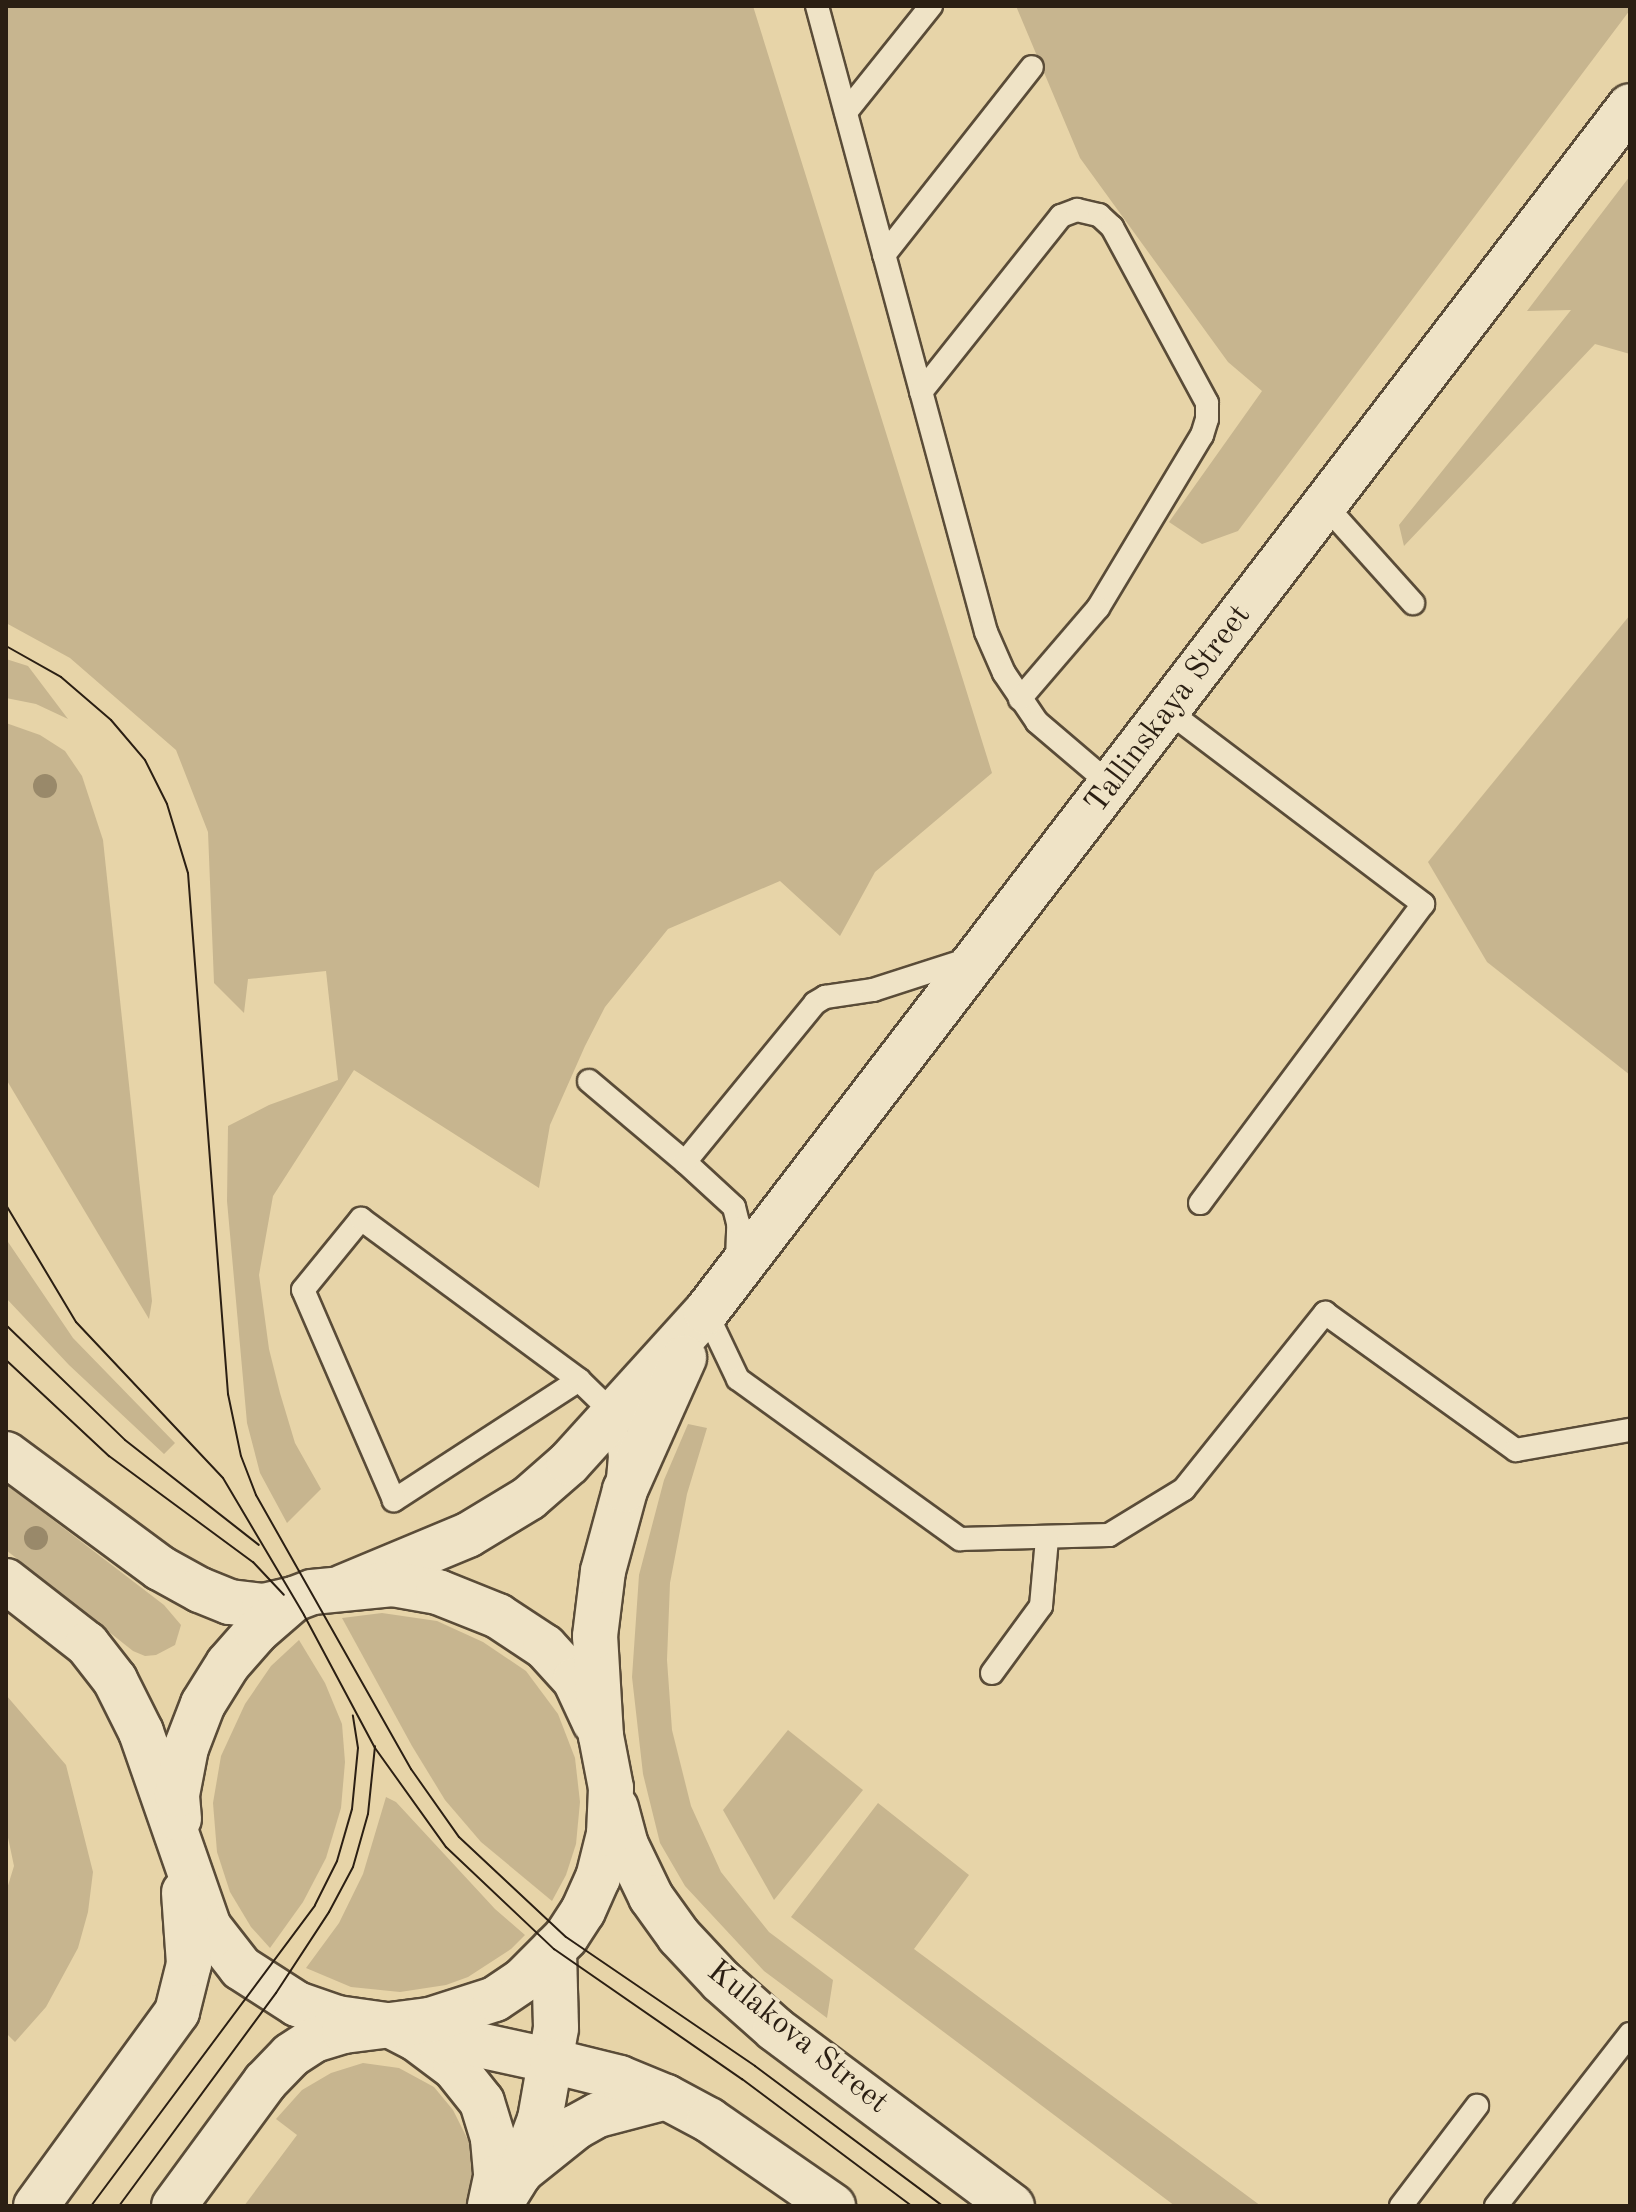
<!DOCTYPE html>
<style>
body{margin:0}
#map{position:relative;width:1636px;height:2212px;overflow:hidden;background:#e7d4a8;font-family:"Old Standard TT",serif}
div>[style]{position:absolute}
.green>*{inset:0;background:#c7b58f}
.roads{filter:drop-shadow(2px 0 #5a4c38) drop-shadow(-2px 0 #5a4c38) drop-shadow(0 2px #5a4c38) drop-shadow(0 -2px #5a4c38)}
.service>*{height:22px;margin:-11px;padding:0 11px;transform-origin:11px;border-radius:11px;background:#efe3c6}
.minor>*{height:44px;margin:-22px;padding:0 22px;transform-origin:22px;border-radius:22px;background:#efe3c6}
.secondary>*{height:44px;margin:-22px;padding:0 22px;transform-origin:22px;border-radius:22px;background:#efe3c6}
.tram>*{height:2px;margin:-1px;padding:0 1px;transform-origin:1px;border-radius:1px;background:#2b1f13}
.trees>*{width:24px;height:24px;margin:-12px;border-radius:50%;background:#99896a}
span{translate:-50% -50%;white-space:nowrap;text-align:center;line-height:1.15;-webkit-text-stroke:7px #efe3c6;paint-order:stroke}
.street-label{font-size:32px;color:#2b1f13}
.frame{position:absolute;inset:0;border:8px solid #2b1f13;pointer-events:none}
</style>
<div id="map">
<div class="green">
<i style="clip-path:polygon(6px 6px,753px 6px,992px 773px,875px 872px,840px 936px,780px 881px,668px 929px,605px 1007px,585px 1046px,550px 1125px,539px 1188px,354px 1070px,273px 1196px,259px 1275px,269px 1349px,280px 1393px,295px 1443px,321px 1489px,287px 1523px,260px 1473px,247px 1423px,227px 1201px,228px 1126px,269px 1105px,338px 1080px,326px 971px,248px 979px,244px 1013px,214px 983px,208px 832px,176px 750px,70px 658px,6px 623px)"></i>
<i style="clip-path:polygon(1016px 6px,1630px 6px,1630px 10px,1238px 531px,1202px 544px,1169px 522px,1262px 391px,1228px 362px,1080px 158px)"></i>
<i style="clip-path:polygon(1630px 176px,1630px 354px,1595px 344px,1404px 546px,1399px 525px,1571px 310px,1527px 311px)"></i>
<i style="clip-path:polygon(1630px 615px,1630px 1075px,1487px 962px,1428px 862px)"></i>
<i style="clip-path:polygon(6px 659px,28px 666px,68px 719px,36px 704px,6px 698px)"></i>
<i style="clip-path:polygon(6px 723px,40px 735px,65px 751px,82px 776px,103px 840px,152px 1301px,149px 1319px,6px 1079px)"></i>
<i style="clip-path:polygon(6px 1239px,73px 1338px,175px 1443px,164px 1454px,69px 1365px,6px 1298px)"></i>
<i style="clip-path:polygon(688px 1424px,707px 1428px,687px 1494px,670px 1583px,667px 1660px,672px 1730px,691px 1806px,721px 1872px,769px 1932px,833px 1980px,827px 2018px,764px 1971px,685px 1886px,660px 1843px,643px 1774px,632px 1677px,639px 1575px,664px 1480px)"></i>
<i style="clip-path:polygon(6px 1484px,164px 1605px,181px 1625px,175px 1645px,156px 1655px,145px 1656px,133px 1651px,6px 1550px)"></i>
<i style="clip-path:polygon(382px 1613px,437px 1621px,483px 1642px,526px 1671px,558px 1714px,575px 1758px,580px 1802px,576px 1844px,566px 1875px,552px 1901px,481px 1842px,445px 1800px,412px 1746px,342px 1618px)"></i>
<i style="clip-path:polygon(299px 1640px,325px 1683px,342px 1724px,345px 1762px,341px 1808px,326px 1858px,303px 1902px,270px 1948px,251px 1927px,230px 1892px,217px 1852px,213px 1803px,221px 1756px,245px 1704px,271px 1666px)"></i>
<i style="clip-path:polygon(6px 1695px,66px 1765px,93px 1872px,88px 1912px,78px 1948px,46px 2007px,15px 2042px,6px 2033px,6px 1892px,14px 1866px,6px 1828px)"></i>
<i style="clip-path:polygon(788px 1730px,863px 1790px,774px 1900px,723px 1810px)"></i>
<i style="clip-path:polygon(386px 1797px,396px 1802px,495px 1909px,525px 1935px,511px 1949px,468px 1977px,446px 1985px,400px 1992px,351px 1987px,306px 1968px,339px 1923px,363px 1874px)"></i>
<i style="clip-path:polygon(878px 1803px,969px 1875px,914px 1949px,1261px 2206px,1175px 2206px,791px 1917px)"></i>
<i style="clip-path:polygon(363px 2063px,399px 2068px,434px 2087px,453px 2110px,469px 2142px,474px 2180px,466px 2206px,244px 2206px,297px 2135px,276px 2119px,302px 2090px,331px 2073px)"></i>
</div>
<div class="roads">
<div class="service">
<i style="left:817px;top:6px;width:648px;rotate:74.89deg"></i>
<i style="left:986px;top:632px;width:45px;rotate:66.3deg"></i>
<i style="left:1004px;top:673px;width:59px;rotate:56deg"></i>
<i style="left:1037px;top:722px;width:97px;rotate:40.4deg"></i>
<i style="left:846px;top:112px;width:136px;rotate:-51.3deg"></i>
<i style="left:884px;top:255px;width:239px;rotate:-51.8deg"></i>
<i style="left:921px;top:392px;width:225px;rotate:-51.5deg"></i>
<i style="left:1061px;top:216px;width:17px;rotate:-21deg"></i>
<i style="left:1077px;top:210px;width:23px;rotate:13deg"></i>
<i style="left:1099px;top:215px;width:18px;rotate:43deg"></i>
<i style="left:1112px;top:227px;width:200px;rotate:61.6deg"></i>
<i style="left:1207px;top:403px;width:16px;rotate:90deg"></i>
<i style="left:1207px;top:419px;width:17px;rotate:107deg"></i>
<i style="left:1202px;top:435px;width:202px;rotate:121deg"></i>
<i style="left:1098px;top:608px;width:120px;rotate:130.6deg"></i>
<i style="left:1325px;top:505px;width:132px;rotate:48.1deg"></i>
<i style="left:1168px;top:711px;width:320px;rotate:37.1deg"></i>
<i style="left:1423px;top:904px;width:373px;rotate:126.7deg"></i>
<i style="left:589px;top:1081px;width:126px;rotate:40.2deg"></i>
<i style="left:737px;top:1261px;width:38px;rotate:-88deg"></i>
<i style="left:738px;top:1223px;width:16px;rotate:-104deg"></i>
<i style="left:734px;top:1207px;width:67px;rotate:-137.4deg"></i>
<i style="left:685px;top:1162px;width:205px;rotate:-50.7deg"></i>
<i style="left:815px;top:1003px;width:12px;rotate:-31deg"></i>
<i style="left:825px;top:997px;width:49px;rotate:-8.3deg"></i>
<i style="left:873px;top:990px;width:98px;rotate:-17.9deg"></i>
<i style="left:706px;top:1312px;width:74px;rotate:64.5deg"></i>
<i style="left:738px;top:1379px;width:274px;rotate:35.8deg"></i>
<i style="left:960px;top:1539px;width:149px;rotate:-1.5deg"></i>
<i style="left:1109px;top:1535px;width:88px;rotate:-31.5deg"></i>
<i style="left:1184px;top:1489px;width:226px;rotate:-51.3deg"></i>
<i style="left:1325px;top:1313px;width:235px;rotate:35.7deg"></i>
<i style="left:1516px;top:1450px;width:116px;rotate:-10deg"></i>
<i style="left:579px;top:1380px;width:221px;rotate:147deg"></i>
<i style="left:394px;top:1500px;width:229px;rotate:-113.4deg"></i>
<i style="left:303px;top:1290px;width:92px;rotate:-50.8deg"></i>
<i style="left:361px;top:1219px;width:271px;rotate:36.4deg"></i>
<i style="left:579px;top:1380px;width:49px;rotate:44.2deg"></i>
<i style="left:614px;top:1414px;width:42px;rotate:81.9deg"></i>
<i style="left:620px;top:1456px;width:23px;rotate:95deg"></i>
<i style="left:992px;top:1673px;width:83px;rotate:-53.8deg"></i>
<i style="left:1041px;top:1606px;width:67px;rotate:-84.9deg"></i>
<i style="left:1401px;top:2206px;width:126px;rotate:-52.8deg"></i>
<i style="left:1496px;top:2206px;width:218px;rotate:-52.1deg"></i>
</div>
<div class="minor">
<i style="left:393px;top:2027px;width:25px;rotate:27deg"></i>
<i style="left:415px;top:2038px;width:50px;rotate:36.9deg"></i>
<i style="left:455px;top:2068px;width:43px;rotate:51.5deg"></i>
<i style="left:482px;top:2102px;width:39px;rotate:73deg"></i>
<i style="left:493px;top:2139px;width:38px;rotate:85deg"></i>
<i style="left:496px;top:2177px;width:30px;rotate:102deg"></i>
<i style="left:521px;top:2171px;width:70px;rotate:-38.7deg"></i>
<i style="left:576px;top:2127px;width:25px;rotate:-29deg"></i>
<i style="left:598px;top:2115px;width:70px;rotate:-14.8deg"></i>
<i style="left:499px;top:2206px;width:39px;rotate:-58deg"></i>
<i style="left:520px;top:2173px;width:58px;rotate:-69.7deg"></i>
<i style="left:540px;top:2119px;width:92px;rotate:-80deg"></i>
<i style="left:556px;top:2028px;width:79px;rotate:-91.5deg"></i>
</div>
<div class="secondary">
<i style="left:6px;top:1454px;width:192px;rotate:36.5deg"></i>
<i style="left:160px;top:1568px;width:46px;rotate:28.8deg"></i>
<i style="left:200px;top:1590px;width:32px;rotate:22deg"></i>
<i style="left:230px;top:1602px;width:34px;rotate:7deg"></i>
<i style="left:264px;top:1606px;width:31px;rotate:-13deg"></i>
<i style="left:6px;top:1581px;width:103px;rotate:37.9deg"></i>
<i style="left:87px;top:1644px;width:46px;rotate:52.1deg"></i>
<i style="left:115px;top:1680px;width:58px;rotate:63.4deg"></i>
<i style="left:141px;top:1732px;width:207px;rotate:70.8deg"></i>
<i style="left:209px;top:1927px;width:52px;rotate:52deg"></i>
<i style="left:241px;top:1968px;width:67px;rotate:32.7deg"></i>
<i style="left:297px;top:2004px;width:42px;rotate:19.3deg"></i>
<i style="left:337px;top:2018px;width:50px;rotate:8deg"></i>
<i style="left:387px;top:2025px;width:169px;rotate:12.3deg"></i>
<i style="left:552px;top:2061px;width:70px;rotate:14deg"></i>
<i style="left:620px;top:2078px;width:50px;rotate:22.4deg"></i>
<i style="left:666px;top:2097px;width:49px;rotate:28.1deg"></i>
<i style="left:709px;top:2120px;width:151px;rotate:34.7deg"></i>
<i style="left:343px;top:1587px;width:135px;rotate:-22.6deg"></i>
<i style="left:468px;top:1535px;width:71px;rotate:-31.2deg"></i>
<i style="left:529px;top:1498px;width:53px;rotate:-41.2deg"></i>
<i style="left:569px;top:1463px;width:204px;rotate:-47.8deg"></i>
<i style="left:706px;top:1312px;width:1519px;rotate:-52.54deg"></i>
<i style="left:616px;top:1808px;width:38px;rotate:75deg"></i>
<i style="left:626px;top:1845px;width:58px;rotate:64.3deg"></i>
<i style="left:651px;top:1897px;width:48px;rotate:54.3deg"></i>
<i style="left:679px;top:1936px;width:62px;rotate:47deg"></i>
<i style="left:721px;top:1981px;width:72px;rotate:41.6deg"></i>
<i style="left:775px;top:2029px;width:296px;rotate:36.8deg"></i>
<i style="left:179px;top:1819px;width:24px;rotate:-95deg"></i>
<i style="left:177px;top:1795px;width:48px;rotate:-79.2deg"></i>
<i style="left:186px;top:1748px;width:47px;rotate:-68.9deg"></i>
<i style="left:203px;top:1704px;width:47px;rotate:-58deg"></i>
<i style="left:228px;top:1664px;width:43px;rotate:-48.8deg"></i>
<i style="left:256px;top:1632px;width:50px;rotate:-41deg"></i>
<i style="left:294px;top:1599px;width:19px;rotate:-21deg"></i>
<i style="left:312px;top:1592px;width:81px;rotate:-5.6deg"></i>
<i style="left:393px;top:1584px;width:46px;rotate:10.1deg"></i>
<i style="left:438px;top:1592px;width:65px;rotate:21.8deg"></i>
<i style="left:498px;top:1616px;width:56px;rotate:33.4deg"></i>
<i style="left:545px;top:1647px;width:45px;rotate:47.7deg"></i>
<i style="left:575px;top:1680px;width:47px;rotate:65.1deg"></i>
<i style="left:36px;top:2206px;width:240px;rotate:-54deg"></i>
<i style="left:177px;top:2012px;width:49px;rotate:-76deg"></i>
<i style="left:189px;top:1964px;width:72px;rotate:-94deg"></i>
<i style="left:174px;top:2206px;width:154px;rotate:-53.7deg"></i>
<i style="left:265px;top:2082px;width:37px;rotate:-46deg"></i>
<i style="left:291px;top:2055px;width:27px;rotate:-33deg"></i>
<i style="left:314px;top:2040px;width:31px;rotate:-17deg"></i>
<i style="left:344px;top:2031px;width:87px;rotate:-7.3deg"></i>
<i style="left:430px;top:2020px;width:68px;rotate:-17.9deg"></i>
<i style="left:495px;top:1999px;width:34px;rotate:-34deg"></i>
<i style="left:523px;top:1980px;width:61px;rotate:-45deg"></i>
<i style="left:566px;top:1937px;width:31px;rotate:-57deg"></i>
<i style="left:583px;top:1911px;width:36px;rotate:-66deg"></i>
<i style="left:598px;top:1878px;width:45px;rotate:-76deg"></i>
<i style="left:609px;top:1834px;width:46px;rotate:-87.5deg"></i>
<i style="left:611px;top:1788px;width:53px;rotate:-100.9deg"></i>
<i style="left:601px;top:1736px;width:100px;rotate:-93.4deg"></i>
<i style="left:595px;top:1636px;width:65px;rotate:-83deg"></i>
<i style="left:603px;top:1571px;width:84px;rotate:-74.8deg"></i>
<i style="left:625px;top:1490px;width:145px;rotate:-65.9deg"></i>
</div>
</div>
<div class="tram">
<i style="left:6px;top:646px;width:63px;rotate:29.4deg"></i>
<i style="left:61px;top:677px;width:66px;rotate:40.7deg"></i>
<i style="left:111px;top:720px;width:52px;rotate:49.6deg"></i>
<i style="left:145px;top:760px;width:49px;rotate:63.4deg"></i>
<i style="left:167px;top:804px;width:72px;rotate:73.1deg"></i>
<i style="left:188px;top:873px;width:523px;rotate:85.61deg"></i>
<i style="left:228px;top:1394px;width:63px;rotate:78.2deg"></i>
<i style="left:241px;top:1456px;width:42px;rotate:69deg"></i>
<i style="left:256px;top:1495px;width:315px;rotate:60.5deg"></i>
<i style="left:411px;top:1769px;width:83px;rotate:54.8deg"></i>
<i style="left:459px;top:1837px;width:146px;rotate:43.1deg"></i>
<i style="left:566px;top:1937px;width:229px;rotate:34.3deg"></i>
<i style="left:755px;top:2066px;width:234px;rotate:36.7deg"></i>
<i style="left:6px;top:1205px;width:136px;rotate:59.1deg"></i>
<i style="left:76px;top:1322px;width:214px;rotate:46.7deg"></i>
<i style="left:223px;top:1478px;width:159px;rotate:59.4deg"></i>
<i style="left:304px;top:1615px;width:151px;rotate:61.9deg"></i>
<i style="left:375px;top:1748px;width:122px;rotate:54.4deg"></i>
<i style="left:446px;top:1847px;width:149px;rotate:43.4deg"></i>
<i style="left:554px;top:1949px;width:229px;rotate:34.7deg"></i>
<i style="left:742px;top:2079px;width:212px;rotate:36.8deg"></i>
<i style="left:6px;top:1325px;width:165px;rotate:44deg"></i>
<i style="left:125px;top:1440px;width:170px;rotate:38.1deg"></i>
<i style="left:6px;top:1360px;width:141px;rotate:43deg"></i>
<i style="left:109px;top:1456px;width:179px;rotate:36.4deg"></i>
<i style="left:253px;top:1562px;width:45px;rotate:46.8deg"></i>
<i style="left:91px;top:2206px;width:375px;rotate:-53.3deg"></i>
<i style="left:315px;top:1905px;width:49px;rotate:-63.4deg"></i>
<i style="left:337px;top:1861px;width:54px;rotate:-73.9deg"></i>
<i style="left:352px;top:1809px;width:61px;rotate:-84.4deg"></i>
<i style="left:358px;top:1748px;width:33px;rotate:-99deg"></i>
<i style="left:119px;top:2206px;width:265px;rotate:-53.6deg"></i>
<i style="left:276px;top:1993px;width:97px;rotate:-56.8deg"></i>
<i style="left:329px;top:1912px;width:51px;rotate:-61.9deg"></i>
<i style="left:353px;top:1867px;width:55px;rotate:-74.2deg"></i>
<i style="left:368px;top:1814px;width:68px;rotate:-84.1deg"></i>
</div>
<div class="trees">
<i style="left:45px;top:786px"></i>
<i style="left:36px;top:1538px"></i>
</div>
<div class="street-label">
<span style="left:1169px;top:710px;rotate:-53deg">Tallinskaya Street</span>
<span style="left:797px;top:2038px;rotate:39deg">Kulakova Street</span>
</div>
<div class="frame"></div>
</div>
